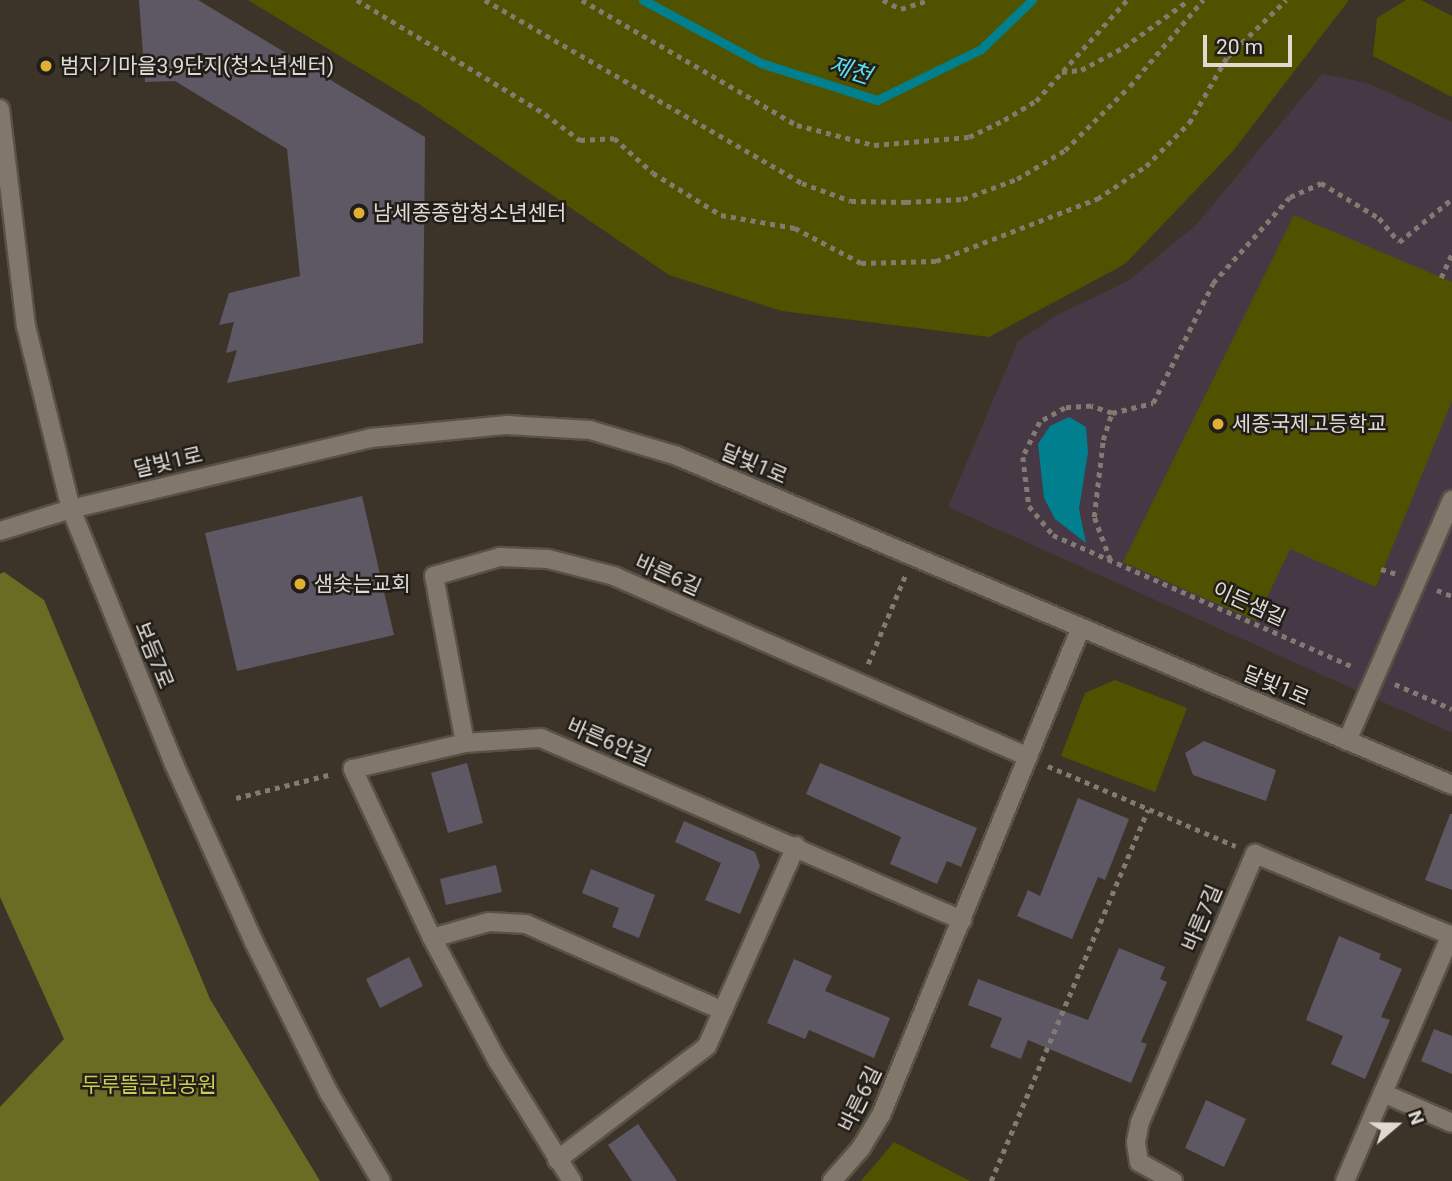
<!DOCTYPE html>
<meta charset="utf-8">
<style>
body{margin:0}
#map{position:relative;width:1452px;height:1181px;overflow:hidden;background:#3d3429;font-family:Roboto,"Noto Sans KR",sans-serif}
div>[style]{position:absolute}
.education>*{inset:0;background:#473845}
.green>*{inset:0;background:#515200}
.forest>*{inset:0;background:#6a6c23}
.water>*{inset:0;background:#007f8e}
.stream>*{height:9px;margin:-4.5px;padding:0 4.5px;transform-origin:4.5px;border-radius:4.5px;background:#007f8e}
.building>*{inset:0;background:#5e5764}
.path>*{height:4.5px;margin-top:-2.25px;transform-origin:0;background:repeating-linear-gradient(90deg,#827b71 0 5px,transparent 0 10px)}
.roads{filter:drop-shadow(2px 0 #595147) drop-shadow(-2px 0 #595147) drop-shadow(0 2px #595147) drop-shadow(0 -2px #595147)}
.service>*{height:18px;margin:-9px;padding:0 9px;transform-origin:9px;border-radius:9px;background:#81776a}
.minor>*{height:18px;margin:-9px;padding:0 9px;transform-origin:9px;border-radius:9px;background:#81776a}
.tertiary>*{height:18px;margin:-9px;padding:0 9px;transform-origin:9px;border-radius:9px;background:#81776a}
.dots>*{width:19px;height:19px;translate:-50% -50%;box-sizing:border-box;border:4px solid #211d18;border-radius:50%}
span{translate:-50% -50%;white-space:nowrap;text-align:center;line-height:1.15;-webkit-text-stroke:5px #211d18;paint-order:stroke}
.poi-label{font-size:21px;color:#e0dad3}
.left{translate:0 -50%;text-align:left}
.street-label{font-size:21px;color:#e0dad3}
.park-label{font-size:21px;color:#ccce50}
.water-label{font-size:23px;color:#59dff3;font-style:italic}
.north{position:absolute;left:1361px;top:1090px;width:70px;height:70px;-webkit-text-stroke:5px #211d18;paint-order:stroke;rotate:70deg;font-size:19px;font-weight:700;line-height:28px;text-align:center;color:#e0dad3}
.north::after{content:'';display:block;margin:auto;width:24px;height:32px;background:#e0dad3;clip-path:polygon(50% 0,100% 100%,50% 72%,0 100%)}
.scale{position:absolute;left:1203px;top:35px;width:89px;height:32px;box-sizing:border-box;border:4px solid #e0dad3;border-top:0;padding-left:9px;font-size:21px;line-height:24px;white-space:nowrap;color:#e0dad3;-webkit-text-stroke:5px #211d18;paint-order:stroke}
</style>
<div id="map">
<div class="education">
<i style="clip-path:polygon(1322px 74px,1368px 83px,1452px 122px,1452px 733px,948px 507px,1018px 341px,1057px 315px,1128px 281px,1197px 224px)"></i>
</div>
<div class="green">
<i style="clip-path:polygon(248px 0,1349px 0,1233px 151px,1125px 264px,989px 337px,782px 311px,669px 275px,419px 104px)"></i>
<i style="clip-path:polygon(1406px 0,1421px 0,1452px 16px,1452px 97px,1373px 56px,1377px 18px)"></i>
<i style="clip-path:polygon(1294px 215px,1452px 282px,1452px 401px,1376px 587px,1290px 549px,1256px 621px,1123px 562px)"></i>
<i style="clip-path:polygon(1115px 680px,1187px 708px,1155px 792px,1061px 756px,1085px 693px)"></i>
<i style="clip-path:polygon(894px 1142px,970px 1181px,861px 1181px)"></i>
</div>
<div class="forest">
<i style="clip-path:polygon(4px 572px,44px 600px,210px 999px,320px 1181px,0 1181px,0 1107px,64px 1039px,0 897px,0 574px)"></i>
</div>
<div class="water">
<i style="clip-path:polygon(1069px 417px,1086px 427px,1088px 452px,1079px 509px,1086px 543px,1055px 519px,1044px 498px,1038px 444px,1050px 426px)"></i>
</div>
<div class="stream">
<i style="left:643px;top:0;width:134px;rotate:28.1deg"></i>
<i style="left:761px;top:63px;width:122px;rotate:17.7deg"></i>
<i style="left:877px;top:100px;width:116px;rotate:-26.1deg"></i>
<i style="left:981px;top:49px;width:71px;rotate:-43.9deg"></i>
</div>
<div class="building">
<i style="clip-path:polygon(139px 0,198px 0,425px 137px,423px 343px,227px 383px,237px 350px,226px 353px,234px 322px,219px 325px,229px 293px,300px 276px,287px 149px,175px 81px,145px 82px)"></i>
<i style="clip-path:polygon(362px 496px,394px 635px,237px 671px,205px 533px)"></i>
<i style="clip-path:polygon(1204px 741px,1276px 770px,1266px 801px,1193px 775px,1185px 753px)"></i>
<i style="clip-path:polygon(467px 763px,483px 823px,448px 833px,431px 773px)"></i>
<i style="clip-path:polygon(820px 763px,977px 828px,961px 867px,947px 861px,937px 884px,890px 864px,901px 837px,806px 794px)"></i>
<i style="clip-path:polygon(1078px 798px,1129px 819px,1105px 880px,1098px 877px,1072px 939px,1017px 916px,1028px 890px,1040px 896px)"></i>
<i style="clip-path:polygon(1450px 814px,1452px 814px,1452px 890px,1425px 880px)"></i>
<i style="clip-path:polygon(684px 821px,755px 852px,760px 866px,740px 914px,705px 900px,721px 863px,675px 842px)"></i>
<i style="clip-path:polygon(496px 865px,502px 892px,446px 905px,440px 879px)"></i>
<i style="clip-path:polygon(591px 869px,655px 895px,639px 938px,612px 927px,619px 908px,582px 893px)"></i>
<i style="clip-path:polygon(1339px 936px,1381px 954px,1379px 959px,1402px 969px,1381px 1017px,1390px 1020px,1365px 1079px,1331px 1064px,1343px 1036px,1306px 1020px)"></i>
<i style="clip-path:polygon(1119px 948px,1165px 967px,1160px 979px,1167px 982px,1141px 1042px,1147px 1044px,1131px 1083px,1028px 1040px,1021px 1059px,990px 1047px,1002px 1018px,968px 1005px,978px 979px,1088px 1020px)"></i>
<i style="clip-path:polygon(409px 957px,423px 986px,380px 1008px,366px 979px)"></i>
<i style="clip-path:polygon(794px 959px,832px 976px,825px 991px,890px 1018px,874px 1058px,809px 1030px,805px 1039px,767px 1023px)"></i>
<i style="clip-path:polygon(1434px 1029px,1452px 1036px,1452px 1074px,1421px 1061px)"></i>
<i style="clip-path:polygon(1206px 1100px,1246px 1119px,1224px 1167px,1185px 1148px)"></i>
<i style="clip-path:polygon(638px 1124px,677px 1181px,632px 1181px,608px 1145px)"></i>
</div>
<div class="path">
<i style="left:357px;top:0;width:220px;rotate:31.2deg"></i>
<i style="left:545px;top:114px;width:44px;rotate:36.6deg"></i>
<i style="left:580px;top:140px;width:34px;rotate:-3deg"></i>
<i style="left:614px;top:138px;width:52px;rotate:41.9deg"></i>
<i style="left:653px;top:173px;width:80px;rotate:31.7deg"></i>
<i style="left:721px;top:215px;width:75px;rotate:10deg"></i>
<i style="left:795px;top:228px;width:75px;rotate:27.9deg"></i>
<i style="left:861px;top:263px;width:75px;rotate:-1.5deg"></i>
<i style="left:936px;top:261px;width:173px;rotate:-21.1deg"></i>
<i style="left:1097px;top:199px;width:59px;rotate:-34deg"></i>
<i style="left:1146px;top:166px;width:61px;rotate:-45deg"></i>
<i style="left:1189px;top:123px;width:76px;rotate:-60.1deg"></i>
<i style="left:1227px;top:57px;width:82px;rotate:-44deg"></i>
<i style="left:485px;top:0;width:366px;rotate:30deg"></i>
<i style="left:802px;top:183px;width:52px;rotate:20.2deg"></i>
<i style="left:851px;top:201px;width:55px;rotate:1deg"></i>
<i style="left:906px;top:202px;width:57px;rotate:-3deg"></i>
<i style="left:963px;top:199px;width:58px;rotate:-20.3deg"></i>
<i style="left:1017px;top:179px;width:56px;rotate:-31.1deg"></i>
<i style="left:1065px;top:150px;width:91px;rotate:-44.6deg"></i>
<i style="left:1130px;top:86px;width:113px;rotate:-49.7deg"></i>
<i style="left:582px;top:0;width:249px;rotate:30.2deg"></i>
<i style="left:797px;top:125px;width:80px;rotate:14.6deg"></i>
<i style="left:874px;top:145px;width:95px;rotate:-4.8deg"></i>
<i style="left:969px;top:137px;width:39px;rotate:-26deg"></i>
<i style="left:1004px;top:120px;width:37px;rotate:-31deg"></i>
<i style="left:1036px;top:101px;width:136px;rotate:-48deg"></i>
<i style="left:883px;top:0;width:20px;rotate:27deg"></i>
<i style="left:901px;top:9px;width:28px;rotate:-18deg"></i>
<i style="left:1062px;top:72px;width:19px;rotate:-6deg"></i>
<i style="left:1081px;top:70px;width:49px;rotate:-28.1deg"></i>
<i style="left:1124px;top:47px;width:80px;rotate:-35.9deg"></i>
<i style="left:1441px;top:278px;width:27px;rotate:-66deg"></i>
<i style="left:1112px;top:413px;width:22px;rotate:-162deg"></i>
<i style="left:1091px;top:406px;width:26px;rotate:176deg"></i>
<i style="left:1065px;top:408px;width:29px;rotate:151deg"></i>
<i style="left:1040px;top:422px;width:39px;rotate:116deg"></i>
<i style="left:1023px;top:457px;width:49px;rotate:83deg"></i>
<i style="left:1029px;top:506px;width:38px;rotate:50deg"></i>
<i style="left:1053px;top:535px;width:329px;rotate:23.7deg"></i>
<i style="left:1110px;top:560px;width:46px;rotate:-110.4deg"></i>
<i style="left:1094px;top:517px;width:78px;rotate:-83.3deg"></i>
<i style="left:1103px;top:440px;width:28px;rotate:-72deg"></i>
<i style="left:1112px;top:413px;width:42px;rotate:-13.7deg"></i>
<i style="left:1153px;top:403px;width:134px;rotate:-63.4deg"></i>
<i style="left:1213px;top:283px;width:115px;rotate:-48.2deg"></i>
<i style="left:1290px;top:197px;width:34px;rotate:-24deg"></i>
<i style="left:1321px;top:183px;width:68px;rotate:31.1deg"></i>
<i style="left:1379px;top:218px;width:31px;rotate:50deg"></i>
<i style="left:1399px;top:242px;width:68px;rotate:-39.1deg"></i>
<i style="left:1381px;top:569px;width:16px;rotate:18deg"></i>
<i style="left:1437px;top:590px;width:16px;rotate:22deg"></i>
<i style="left:868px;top:664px;width:95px;rotate:-67.2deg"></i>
<i style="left:1395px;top:684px;width:62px;rotate:23.7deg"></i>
<i style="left:1048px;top:766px;width:204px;rotate:23.1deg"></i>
<i style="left:236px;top:798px;width:99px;rotate:-14deg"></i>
<i style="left:991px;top:1181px;width:403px;rotate:-67.1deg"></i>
</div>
<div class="roads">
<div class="service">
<i style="left:1347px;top:741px;width:263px;rotate:-66.5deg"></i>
</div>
<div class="minor">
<i style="left:0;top:531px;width:74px;rotate:-17.2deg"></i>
<i style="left:71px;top:509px;width:308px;rotate:-13.3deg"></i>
<i style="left:371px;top:438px;width:137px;rotate:-5.5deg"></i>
<i style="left:507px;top:425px;width:83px;rotate:3.4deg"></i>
<i style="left:590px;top:430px;width:91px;rotate:16.6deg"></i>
<i style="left:677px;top:456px;width:842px;rotate:23deg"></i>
<i style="left:465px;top:743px;width:170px;rotate:-100.5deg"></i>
<i style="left:434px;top:576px;width:69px;rotate:-16.1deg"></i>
<i style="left:500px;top:557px;width:48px;rotate:2.4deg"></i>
<i style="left:548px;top:559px;width:68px;rotate:14.4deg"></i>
<i style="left:614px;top:576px;width:452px;rotate:23.6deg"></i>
<i style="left:432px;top:938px;width:59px;rotate:-15.7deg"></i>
<i style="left:489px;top:922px;width:37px;rotate:3deg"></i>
<i style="left:526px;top:924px;width:215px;rotate:23.8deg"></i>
<i style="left:1383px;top:1093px;width:75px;rotate:23.5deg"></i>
<i style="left:557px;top:1160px;width:188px;rotate:-37.2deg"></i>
<i style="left:707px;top:1046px;width:219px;rotate:-66deg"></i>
<i style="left:572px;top:1181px;width:142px;rotate:-121.8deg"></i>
<i style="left:497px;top:1060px;width:138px;rotate:-118deg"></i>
<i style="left:432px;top:938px;width:187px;rotate:-115.1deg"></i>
<i style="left:353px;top:769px;width:115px;rotate:-13.1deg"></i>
<i style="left:465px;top:743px;width:76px;rotate:-3.8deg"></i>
<i style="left:541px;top:738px;width:459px;rotate:23.4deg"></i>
<i style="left:832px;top:1181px;width:44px;rotate:-48.7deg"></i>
<i style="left:861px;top:1148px;width:39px;rotate:-59deg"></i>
<i style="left:881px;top:1115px;width:527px;rotate:-67.71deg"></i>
<i style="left:1173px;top:1181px;width:39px;rotate:-151deg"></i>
<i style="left:1139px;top:1162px;width:20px;rotate:-99deg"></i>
<i style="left:1136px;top:1142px;width:20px;rotate:-79deg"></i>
<i style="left:1140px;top:1122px;width:292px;rotate:-66.8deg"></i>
<i style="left:1255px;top:854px;width:213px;rotate:22.6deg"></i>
<i style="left:1345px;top:1181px;width:268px;rotate:-66.7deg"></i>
</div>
<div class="tertiary">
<i style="left:0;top:109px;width:219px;rotate:83.2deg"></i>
<i style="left:26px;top:326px;width:188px;rotate:76.2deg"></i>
<i style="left:71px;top:509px;width:275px;rotate:68deg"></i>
<i style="left:174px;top:764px;width:195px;rotate:65.8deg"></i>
<i style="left:254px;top:942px;width:169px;rotate:63.6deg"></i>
<i style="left:329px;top:1093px;width:102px;rotate:59.4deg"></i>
</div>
</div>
<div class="dots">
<i style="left:46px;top:66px;background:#e0b034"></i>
<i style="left:359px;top:213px;background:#e0b034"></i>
<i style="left:1218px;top:424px;background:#e0b034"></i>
<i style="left:300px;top:584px;background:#e0b034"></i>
</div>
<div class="poi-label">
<span class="left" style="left:60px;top:66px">범지기마을3,9단지(청소년센터)</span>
<span class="left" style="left:373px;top:213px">남세종종합청소년센터</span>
<span class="left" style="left:1232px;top:424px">세종국제고등학교</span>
<span class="left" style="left:314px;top:584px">샘솟는교회</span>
</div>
<div class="street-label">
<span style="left:168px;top:462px;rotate:-13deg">달빛1로</span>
<span style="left:754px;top:464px;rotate:23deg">달빛1로</span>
<span style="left:668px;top:575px;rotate:24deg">바른6길</span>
<span style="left:1249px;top:604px;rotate:24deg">이든샘길</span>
<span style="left:154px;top:655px;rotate:68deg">보듬7로</span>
<span style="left:1276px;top:686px;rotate:23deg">달빛1로</span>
<span style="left:609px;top:742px;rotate:23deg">바른6안길</span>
<span style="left:1202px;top:918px;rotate:-67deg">바른7길</span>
<span style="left:860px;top:1099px;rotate:-64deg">바른6길</span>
</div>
<div class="park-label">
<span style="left:149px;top:1085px">두루뜰근린공원</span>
</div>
<div class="water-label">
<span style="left:850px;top:71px;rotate:18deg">제천</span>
</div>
<div class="north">N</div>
<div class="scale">20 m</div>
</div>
